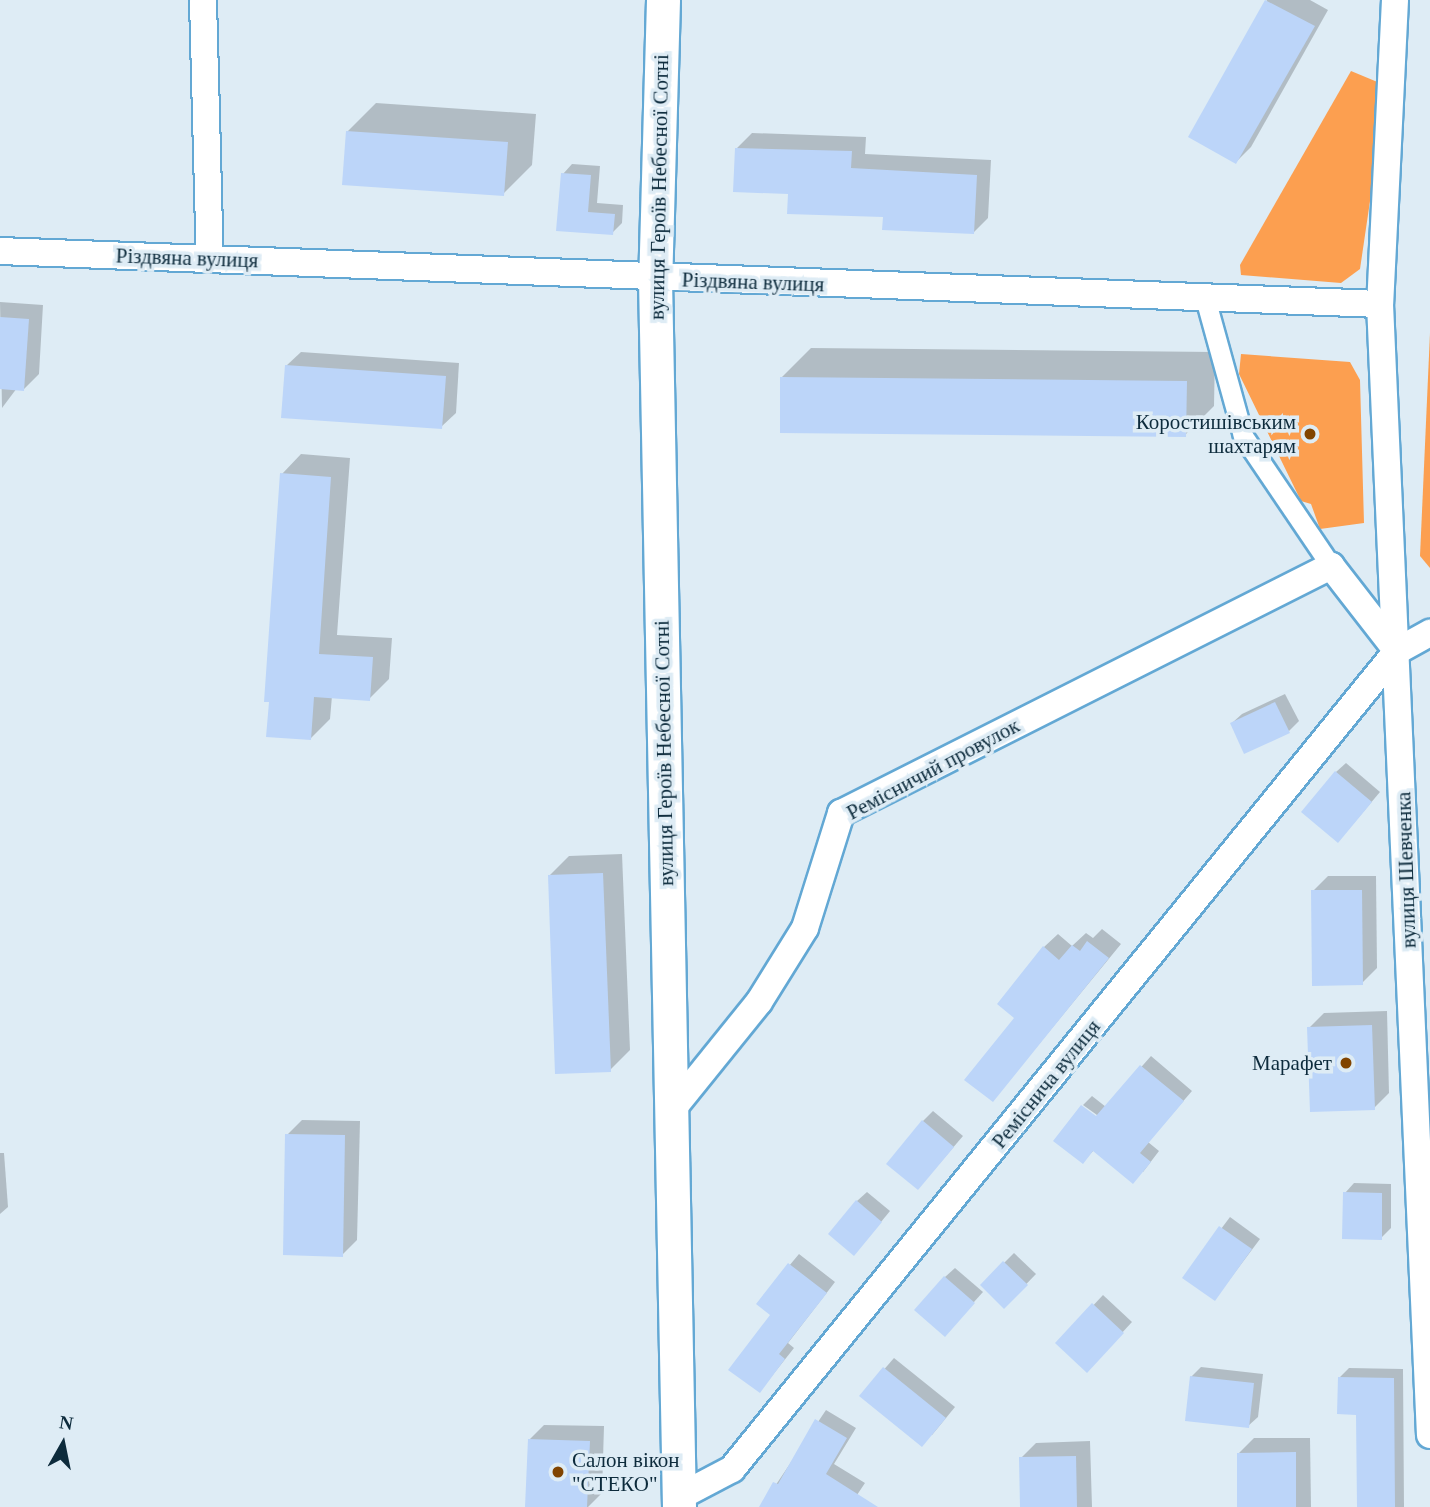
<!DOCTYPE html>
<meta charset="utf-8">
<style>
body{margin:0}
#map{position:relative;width:1430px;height:1507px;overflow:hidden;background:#deecf5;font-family:Georgia,serif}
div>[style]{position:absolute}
.green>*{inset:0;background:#fc9f50}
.shadow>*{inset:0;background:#0003}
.building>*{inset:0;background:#bcd5f9}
.roads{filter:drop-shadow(2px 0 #63a8d4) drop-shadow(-2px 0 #63a8d4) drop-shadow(0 2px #63a8d4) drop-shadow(0 -2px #63a8d4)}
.pedestrian>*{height:19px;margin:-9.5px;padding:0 9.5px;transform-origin:9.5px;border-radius:9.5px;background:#fff}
.minor>*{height:26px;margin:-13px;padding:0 13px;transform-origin:13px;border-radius:13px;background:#fff}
.tertiary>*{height:33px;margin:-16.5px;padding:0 16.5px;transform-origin:16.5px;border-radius:16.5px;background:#fff}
.dots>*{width:19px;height:19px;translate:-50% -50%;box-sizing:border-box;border:4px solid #deecf5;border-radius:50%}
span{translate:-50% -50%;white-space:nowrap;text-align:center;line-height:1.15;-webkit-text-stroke:7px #deecf5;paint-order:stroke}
.street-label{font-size:21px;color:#0d2b3c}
.poi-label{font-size:21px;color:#0d2b3c}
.right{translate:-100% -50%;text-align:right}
.left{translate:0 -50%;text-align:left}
.north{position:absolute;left:28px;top:1409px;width:70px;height:70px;-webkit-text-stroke:5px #deecf5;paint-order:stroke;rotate:9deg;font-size:19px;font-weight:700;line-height:28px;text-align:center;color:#0d2b3c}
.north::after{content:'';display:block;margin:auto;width:24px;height:32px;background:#0d2b3c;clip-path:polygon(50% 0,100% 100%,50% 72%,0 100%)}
</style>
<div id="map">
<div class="green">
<i style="clip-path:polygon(1351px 71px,1387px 86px,1360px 269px,1341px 283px,1241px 275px,1240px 265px)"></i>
<i style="clip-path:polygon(1430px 333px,1430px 568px,1420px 556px)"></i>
<i style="clip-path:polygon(1241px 354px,1350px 362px,1360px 380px,1364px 523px,1320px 529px,1311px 504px,1301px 501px,1239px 374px)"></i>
</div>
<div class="shadow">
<i style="clip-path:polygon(1267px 0,1310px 0,1328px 10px,1251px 147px,1236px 162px,1190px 136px)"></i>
<i style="clip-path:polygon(376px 103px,536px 114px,532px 165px,503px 194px,347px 132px)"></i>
<i style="clip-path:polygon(752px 133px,866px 137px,865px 154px,991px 160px,988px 218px,973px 233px,789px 192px,737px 148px)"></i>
<i style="clip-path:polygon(572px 164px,600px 166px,597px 203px,623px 205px,622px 223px,612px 233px,558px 229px,563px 174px)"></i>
<i style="clip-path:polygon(0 302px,43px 305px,39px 374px,24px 389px,17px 388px,2px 408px)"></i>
<i style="clip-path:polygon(811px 348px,1215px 352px,1214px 406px,1185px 435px,782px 377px)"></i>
<i style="clip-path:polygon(301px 352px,459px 363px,456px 413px,441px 427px,286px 366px)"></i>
<i style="clip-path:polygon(301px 454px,350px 458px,337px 635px,392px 638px,389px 679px,369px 699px,332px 696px,330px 719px,310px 739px,282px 474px)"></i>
<i style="clip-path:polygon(1285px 694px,1299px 721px,1289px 731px,1232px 723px,1242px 714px)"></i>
<i style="clip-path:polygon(1346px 763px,1380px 792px,1347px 831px,1336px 772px)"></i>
<i style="clip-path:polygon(622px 854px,630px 1050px,610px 1070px,549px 876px,569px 856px)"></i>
<i style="clip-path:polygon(1328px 876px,1376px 876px,1377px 968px,1362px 983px,1313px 891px)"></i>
<i style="clip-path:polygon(1102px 929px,1121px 944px,993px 1100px,1016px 1018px,1044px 947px,1058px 934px,1072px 946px,1086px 933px,1093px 938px)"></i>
<i style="clip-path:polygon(1387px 1011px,1389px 1093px,1374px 1108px,1309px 1028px,1324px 1013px)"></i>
<i style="clip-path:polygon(1151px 1056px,1192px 1091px,1148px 1142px,1159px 1151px,1143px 1172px,1094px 1150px,1083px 1162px,1104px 1120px,1083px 1105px,1092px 1096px,1106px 1107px)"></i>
<i style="clip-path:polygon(933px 1111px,963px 1136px,927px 1178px,923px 1121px)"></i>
<i style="clip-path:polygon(302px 1120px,360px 1121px,357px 1240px,342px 1255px,287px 1135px)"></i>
<i style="clip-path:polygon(0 1153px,4px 1153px,8px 1207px,0 1214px)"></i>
<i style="clip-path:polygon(1354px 1183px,1391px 1184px,1391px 1228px,1381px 1238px,1345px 1193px)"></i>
<i style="clip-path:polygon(867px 1192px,890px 1211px,863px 1244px,857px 1201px)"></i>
<i style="clip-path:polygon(1230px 1217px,1260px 1239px,1215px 1299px,1185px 1277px)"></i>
<i style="clip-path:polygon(1014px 1253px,1036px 1274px,1004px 1307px,982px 1285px)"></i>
<i style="clip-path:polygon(799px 1254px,835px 1282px,788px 1343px,794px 1348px,760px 1391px,772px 1314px,758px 1303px)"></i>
<i style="clip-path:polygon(955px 1268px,983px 1292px,954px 1324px,945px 1277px)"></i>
<i style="clip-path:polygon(1103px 1295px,1132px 1322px,1096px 1361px,1058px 1343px)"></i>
<i style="clip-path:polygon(894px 1358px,955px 1407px,932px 1435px,861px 1396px)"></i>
<i style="clip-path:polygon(1201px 1367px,1263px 1374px,1258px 1417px,1248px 1426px,1191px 1377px)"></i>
<i style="clip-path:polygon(1349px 1368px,1403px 1369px,1404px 1507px,1358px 1507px,1358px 1413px,1339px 1378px)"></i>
<i style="clip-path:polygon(826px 1410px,856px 1428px,834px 1464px,865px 1483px,849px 1507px,761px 1507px)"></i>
<i style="clip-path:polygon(544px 1425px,604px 1426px,602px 1493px,588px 1507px,527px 1507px,529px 1440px)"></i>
<i style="clip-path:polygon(1254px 1438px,1310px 1438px,1311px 1507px,1239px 1507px,1239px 1453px)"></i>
<i style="clip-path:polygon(1090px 1441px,1092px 1507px,1022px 1507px,1021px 1458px,1036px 1443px)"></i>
</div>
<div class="building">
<i style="clip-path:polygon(1265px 0,1315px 26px,1236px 164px,1188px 137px)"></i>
<i style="clip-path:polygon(346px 131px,508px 142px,504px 196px,342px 185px)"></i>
<i style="clip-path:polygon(735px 148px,852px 151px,851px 168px,977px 175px,974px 234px,882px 230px,883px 217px,787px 214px,788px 194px,733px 192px)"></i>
<i style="clip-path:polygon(561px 173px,591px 175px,588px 212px,615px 214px,613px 235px,556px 231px)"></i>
<i style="clip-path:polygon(0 317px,29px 319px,24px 391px,0 389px)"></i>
<i style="clip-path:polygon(285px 365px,446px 376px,442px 429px,281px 418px)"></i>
<i style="clip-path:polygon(780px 377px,1187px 381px,1186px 437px,780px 433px)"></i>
<i style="clip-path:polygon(280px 473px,331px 477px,319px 654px,373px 657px,370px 701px,314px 697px,311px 740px,266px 737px,269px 702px,264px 702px)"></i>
<i style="clip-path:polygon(1275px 702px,1290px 733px,1244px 754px,1230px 723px)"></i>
<i style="clip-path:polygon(1335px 771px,1372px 802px,1338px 843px,1301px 812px)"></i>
<i style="clip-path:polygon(603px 873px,611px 1072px,555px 1074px,548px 875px)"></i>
<i style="clip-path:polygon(1311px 890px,1362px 890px,1363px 985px,1312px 986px)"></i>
<i style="clip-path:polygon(1087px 941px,1109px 958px,993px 1102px,964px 1080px,1014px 1018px,997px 1004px,1043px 946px,1059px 960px,1072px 945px,1080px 951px)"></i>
<i style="clip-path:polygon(1372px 1025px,1375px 1110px,1310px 1112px,1307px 1027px)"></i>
<i style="clip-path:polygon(1140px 1065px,1184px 1101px,1140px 1153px,1151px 1162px,1133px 1184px,1093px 1151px,1083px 1164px,1053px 1141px,1081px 1105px,1096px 1116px)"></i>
<i style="clip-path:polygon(922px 1120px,954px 1147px,918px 1190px,886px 1164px)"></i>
<i style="clip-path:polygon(285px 1134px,345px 1135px,343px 1257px,283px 1255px)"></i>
<i style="clip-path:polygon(1343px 1192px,1382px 1193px,1382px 1240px,1342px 1239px)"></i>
<i style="clip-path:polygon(856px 1200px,882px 1222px,854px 1256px,828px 1234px)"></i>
<i style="clip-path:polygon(1219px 1226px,1252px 1249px,1215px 1301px,1182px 1278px)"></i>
<i style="clip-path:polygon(1003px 1261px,1028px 1285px,1004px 1309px,980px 1285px)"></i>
<i style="clip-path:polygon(788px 1263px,827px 1293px,779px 1354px,785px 1359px,760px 1393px,728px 1370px,770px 1315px,756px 1304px)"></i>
<i style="clip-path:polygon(944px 1276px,975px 1303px,945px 1337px,914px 1310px)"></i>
<i style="clip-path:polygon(1092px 1303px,1124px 1333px,1087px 1373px,1055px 1343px)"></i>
<i style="clip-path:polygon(883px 1367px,946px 1418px,922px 1447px,859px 1396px)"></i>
<i style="clip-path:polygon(1190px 1376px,1254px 1383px,1249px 1428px,1185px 1421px)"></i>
<i style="clip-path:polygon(1338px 1377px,1394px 1378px,1395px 1507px,1357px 1507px,1356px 1415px,1337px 1414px)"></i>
<i style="clip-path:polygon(815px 1419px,847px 1438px,826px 1474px,878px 1507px,759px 1507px,773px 1482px,778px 1484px)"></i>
<i style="clip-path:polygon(528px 1439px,590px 1441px,587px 1507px,525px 1507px)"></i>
<i style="clip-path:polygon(1296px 1452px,1296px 1507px,1237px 1507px,1237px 1453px)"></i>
<i style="clip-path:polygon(1076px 1456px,1077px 1507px,1020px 1507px,1019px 1457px)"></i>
</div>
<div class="roads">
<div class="pedestrian">
<i style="left:1205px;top:298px;width:143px;rotate:74.6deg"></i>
<i style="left:1243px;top:436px;width:157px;rotate:55.9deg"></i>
</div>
<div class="minor">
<i style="left:203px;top:0;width:259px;rotate:88.5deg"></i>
<i style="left:1395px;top:0;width:304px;rotate:92.8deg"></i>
<i style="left:1380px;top:304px;width:1132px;rotate:87.47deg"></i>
<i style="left:0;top:251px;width:1381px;rotate:2.2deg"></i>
<i style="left:671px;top:1111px;width:140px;rotate:-51.1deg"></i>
<i style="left:759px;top:1002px;width:87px;rotate:-58.1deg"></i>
<i style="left:805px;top:928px;width:121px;rotate:-72.6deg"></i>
<i style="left:841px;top:813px;width:549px;rotate:-26.75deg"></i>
<i style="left:1331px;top:566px;width:108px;rotate:52.2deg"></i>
<i style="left:679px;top:1497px;width:60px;rotate:-27.8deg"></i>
<i style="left:732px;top:1469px;width:1054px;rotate:-50.89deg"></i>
<i style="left:1397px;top:651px;width:38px;rotate:-29deg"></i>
</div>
<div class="tertiary">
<i style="left:663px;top:0;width:279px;rotate:91.6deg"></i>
<i style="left:655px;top:279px;width:1228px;rotate:88.88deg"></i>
</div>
</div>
<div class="dots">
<i style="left:1310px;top:434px;background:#814400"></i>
<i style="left:1346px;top:1063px;background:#814400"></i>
<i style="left:558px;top:1472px;background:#814400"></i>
</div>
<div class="street-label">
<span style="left:659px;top:187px;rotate:-89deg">вулиця Героїв Небесної Сотні</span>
<span style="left:187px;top:258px;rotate:2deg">Різдвяна вулиця</span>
<span style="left:753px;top:282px;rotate:2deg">Різдвяна вулиця</span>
<span style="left:664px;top:753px;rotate:-91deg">вулиця Героїв Небесної Сотні</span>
<span style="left:933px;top:769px;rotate:-28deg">Ремісничий провулок</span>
<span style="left:1406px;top:870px;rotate:-92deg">вулиця Шевченка</span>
<span style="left:1046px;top:1084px;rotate:-51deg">Реміснича вулиця</span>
</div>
<div class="poi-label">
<span class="right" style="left:1296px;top:434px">Коростишівським<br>шахтарям</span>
<span class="right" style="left:1332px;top:1063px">Марафет</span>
<span class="left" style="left:572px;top:1472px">Салон вікон<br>"СТЕКО"</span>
</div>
<div class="north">N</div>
</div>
